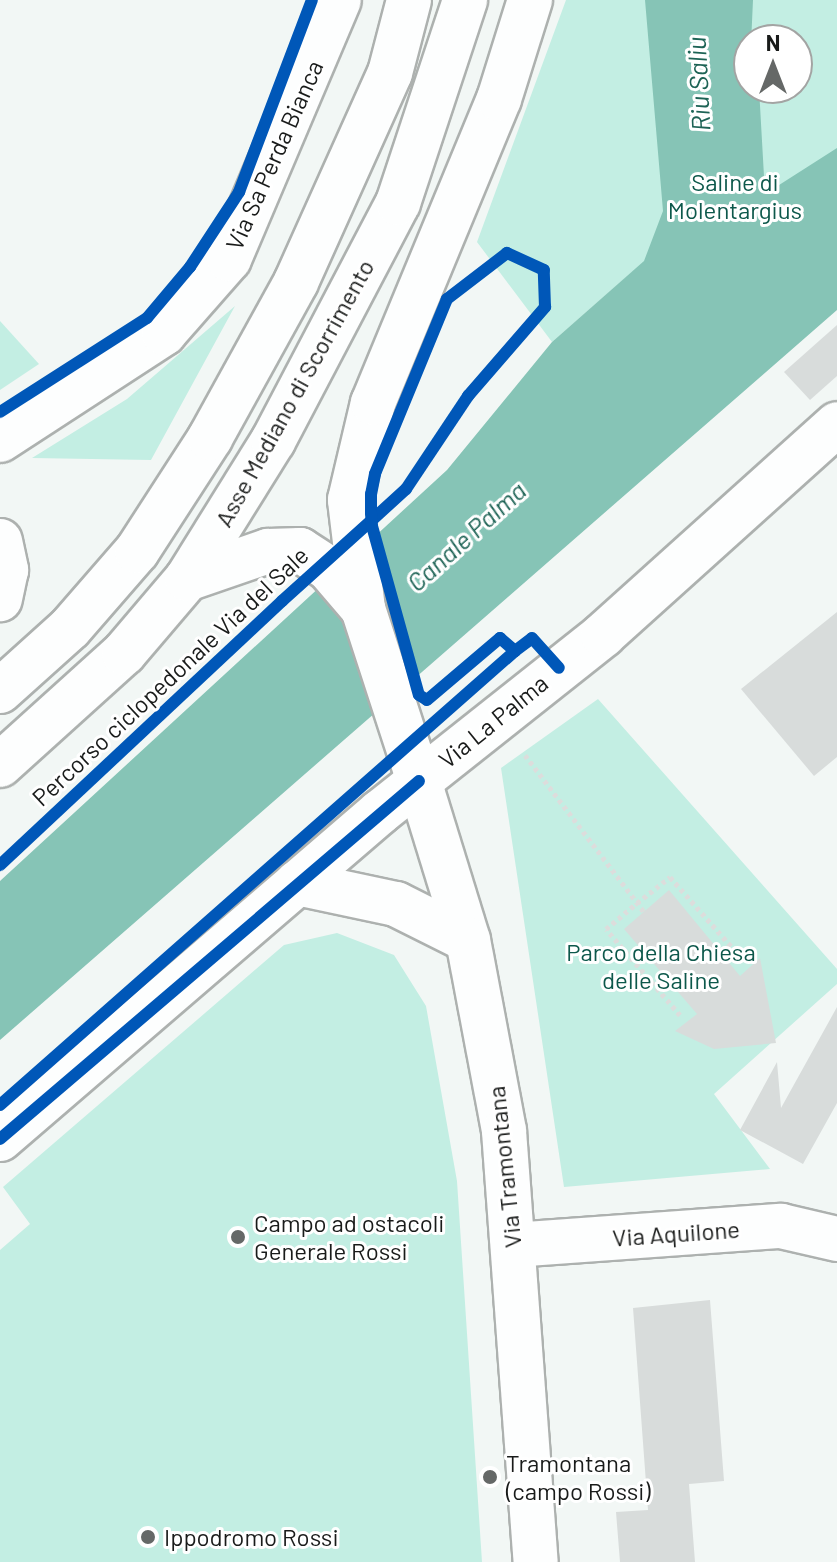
<!DOCTYPE html>
<style>
body{margin:0}
#map{position:relative;width:837px;height:1562px;overflow:hidden;background:#f2f7f5;font-family:Barlow,sans-serif}
div>[style]{position:absolute}
.green>*{inset:0;background:#c3eee3}
.water>*{inset:0;background:#86c4b6}
.building>*{inset:0;background:#d8dcdb}
.path>*{height:5px;margin-top:-2.5px;transform-origin:0;background:repeating-linear-gradient(90deg,#dcdddc 0 4px,transparent 0 8px)}
.roads{filter:drop-shadow(2px 0 #adb1af) drop-shadow(-2px 0 #adb1af) drop-shadow(0 2px #adb1af) drop-shadow(0 -2px #adb1af)}
.minor>*{height:44px;margin:-22px;padding:0 22px;transform-origin:22px;border-radius:22px;background:#fdfefe}
.highway>*{height:44px;margin:-22px;padding:0 22px;transform-origin:22px;border-radius:22px;background:#fdfefe}
.cycleway>*{height:12px;margin:-6px;padding:0 6px;transform-origin:6px;border-radius:6px;background:#0057b8}
.dots>*{width:22px;height:22px;translate:-50% -50%;box-sizing:border-box;border:4px solid #fff;border-radius:50%}
span{translate:-50% -50%;white-space:nowrap;text-align:center;line-height:1.15;-webkit-text-stroke:6px #fff;paint-order:stroke}
.street-label{font-size:24px;color:#191b1a}
.park-label{font-size:24px;color:#0d584b}
.poi-label{font-size:24px;color:#191b1a}
.left{translate:0 -50%;text-align:left}
.water-label{font-size:26px;color:#1d6355;font-style:italic}
.north{position:absolute;left:733px;top:24px;width:80px;height:80px;box-sizing:border-box;background:#fff;border:2px solid #a3a4a3;border-radius:50%;rotate:0deg;font-size:22px;font-weight:700;line-height:32px;text-align:center;color:#191b1a}
.north::after{content:'';display:block;margin:auto;width:28px;height:36px;background:#656867;clip-path:polygon(50% 0,100% 100%,50% 72%,0 100%)}
</style>
<div id="map">
<div class="green">
<i style="clip-path:polygon(evenodd,566px 0,837px 0,837px 303px,632px 272px,552px 342px,477px 242px,566px 0,749px 40px,797px 40px,797px 88px,749px 88px,749px 40px)"></i>
<i style="clip-path:polygon(235px 306px,151px 460px,32px 458px,127px 399px)"></i>
<i style="clip-path:polygon(0 321px,39px 364px,0 390px)"></i>
<i style="clip-path:polygon(598px 699px,837px 969px,837px 984px,714px 1094px,770px 1169px,564px 1187px,501px 768px)"></i>
<i style="clip-path:polygon(337px 933px,394px 955px,426px 1006px,457px 1181px,482px 1562px,0 1562px,0 1250px,30px 1224px,3px 1187px,284px 945px)"></i>
</div>
<div class="water">
<i style="clip-path:polygon(645px 0,753px 0,749px 88px,759px 88px,765px 194px,837px 148px,837px 310px,0 1040px,0 881px,447px 470px,552px 342px,644px 261px,663px 211px)"></i>
</div>
<div class="building">
<i style="clip-path:polygon(837px 325px,837px 376px,810px 400px,784px 372px)"></i>
<i style="clip-path:polygon(837px 612px,837px 757px,814px 776px,741px 689px)"></i>
<i style="clip-path:polygon(669px 890px,740px 976px,760px 958px,776px 1043px,714px 1049px,675px 1031px,697px 1014px,624px 929px)"></i>
<i style="clip-path:polygon(837px 1007px,837px 1103px,803px 1164px,740px 1130px,777px 1062px,781px 1108px)"></i>
<i style="clip-path:polygon(710px 1300px,724px 1481px,689px 1484px,695px 1562px,620px 1562px,616px 1512px,648px 1510px,633px 1308px)"></i>
</div>
<div class="path">
<i style="left:525px;top:755px;width:197px;rotate:52.8deg"></i>
<i style="left:680px;top:1015px;width:113px;rotate:-130.7deg"></i>
<i style="left:606px;top:929px;width:40px;rotate:-40deg"></i>
<i style="left:637px;top:903px;width:42px;rotate:-38.2deg"></i>
<i style="left:670px;top:877px;width:112px;rotate:48.6deg"></i>
</div>
<div class="roads">
<div class="minor">
<i style="left:0;top:440px;width:196px;rotate:-33.1deg"></i>
<i style="left:164px;top:333px;width:98px;rotate:-48.7deg"></i>
<i style="left:229px;top:259px;width:281px;rotate:-67deg"></i>
<i style="left:419px;top:781px;width:166px;rotate:72.9deg"></i>
<i style="left:468px;top:940px;width:194px;rotate:79.3deg"></i>
<i style="left:504px;top:1131px;width:432px;rotate:85.8deg"></i>
<i style="left:297px;top:883px;width:101px;rotate:12deg"></i>
<i style="left:396px;top:904px;width:80px;rotate:26.6deg"></i>
<i style="left:0;top:1139px;width:501px;rotate:-40.71deg"></i>
<i style="left:380px;top:812px;width:285px;rotate:-38.4deg"></i>
<i style="left:603px;top:635px;width:315px;rotate:-42deg"></i>
<i style="left:513px;top:1245px;width:269px;rotate:-4.1deg"></i>
<i style="left:781px;top:1226px;width:57px;rotate:13.1deg"></i>
</div>
<div class="highway">
<i style="left:0;top:541px;width:30px;rotate:78deg"></i>
<i style="left:6px;top:570px;width:30px;rotate:102deg"></i>
<i style="left:187px;top:579px;width:86px;rotate:-19.1deg"></i>
<i style="left:268px;top:551px;width:32px;rotate:-2deg"></i>
<i style="left:300px;top:550px;width:33px;rotate:33deg"></i>
<i style="left:328px;top:568px;width:54px;rotate:49.5deg"></i>
<i style="left:0;top:691px;width:94px;rotate:-42deg"></i>
<i style="left:70px;top:628px;width:102px;rotate:-49deg"></i>
<i style="left:137px;top:551px;width:135px;rotate:-57.1deg"></i>
<i style="left:210px;top:438px;width:178px;rotate:-61.1deg"></i>
<i style="left:296px;top:282px;width:229px;rotate:-65.8deg"></i>
<i style="left:390px;top:73px;width:75px;rotate:-75.4deg"></i>
<i style="left:0;top:765px;width:167px;rotate:-42.1deg"></i>
<i style="left:124px;top:653px;width:97px;rotate:-49.6deg"></i>
<i style="left:187px;top:579px;width:163px;rotate:-58.1deg"></i>
<i style="left:273px;top:441px;width:269px;rotate:-62.3deg"></i>
<i style="left:398px;top:203px;width:214px;rotate:-71.7deg"></i>
<i style="left:419px;top:781px;width:181px;rotate:-108deg"></i>
<i style="left:363px;top:609px;width:110px;rotate:-96.8deg"></i>
<i style="left:350px;top:500px;width:100px;rotate:-76.7deg"></i>
<i style="left:373px;top:403px;width:329px;rotate:-67.5deg"></i>
<i style="left:499px;top:99px;width:104px;rotate:-72.6deg"></i>
</div>
</div>
<div class="cycleway">
<i style="left:0;top:412px;width:174px;rotate:-32.6deg"></i>
<i style="left:147px;top:318px;width:67px;rotate:-49.9deg"></i>
<i style="left:190px;top:267px;width:90px;rotate:-56.8deg"></i>
<i style="left:239px;top:192px;width:205px;rotate:-69.2deg"></i>
<i style="left:0;top:865px;width:386px;rotate:-43.1deg"></i>
<i style="left:282px;top:601px;width:121px;rotate:-42deg"></i>
<i style="left:372px;top:520px;width:46px;rotate:-42.4deg"></i>
<i style="left:406px;top:489px;width:112px;rotate:-56.3deg"></i>
<i style="left:468px;top:396px;width:118px;rotate:-49.1deg"></i>
<i style="left:545px;top:307px;width:37px;rotate:-92deg"></i>
<i style="left:544px;top:270px;width:41px;rotate:-155.3deg"></i>
<i style="left:507px;top:253px;width:76px;rotate:142.5deg"></i>
<i style="left:447px;top:299px;width:189px;rotate:112.4deg"></i>
<i style="left:375px;top:474px;width:20px;rotate:101deg"></i>
<i style="left:371px;top:494px;width:19px;rotate:90deg"></i>
<i style="left:371px;top:513px;width:13px;rotate:86deg"></i>
<i style="left:372px;top:526px;width:175px;rotate:74.5deg"></i>
<i style="left:419px;top:695px;width:9px;rotate:32deg"></i>
<i style="left:427px;top:700px;width:96px;rotate:-40.3deg"></i>
<i style="left:500px;top:638px;width:20px;rotate:41deg"></i>
<i style="left:515px;top:651px;width:21px;rotate:-37deg"></i>
<i style="left:532px;top:638px;width:40px;rotate:48deg"></i>
<i style="left:0;top:1105px;width:687px;rotate:-41.4deg"></i>
<i style="left:0;top:1139px;width:551px;rotate:-40.51deg"></i>
</div>
<div class="dots">
<i style="left:238px;top:1237px;background:#656867"></i>
<i style="left:490px;top:1477px;background:#656867"></i>
<i style="left:148px;top:1537px;background:#656867"></i>
</div>
<div class="street-label">
<span style="left:274px;top:155px;rotate:-66deg">Via Sa Perda Bianca</span>
<span style="left:294px;top:393px;rotate:-61deg">Asse Mediano di Scorrimento</span>
<span style="left:170px;top:676px;rotate:-43deg">Percorso ciclopedonale Via del Sale</span>
<span style="left:493px;top:721px;rotate:-39deg">Via La Palma</span>
<span style="left:504px;top:1167px;rotate:-96deg">Via Tramontana</span>
<span style="left:676px;top:1233px;rotate:-4deg">Via Aquilone</span>
</div>
<div class="park-label">
<span style="left:735px;top:196px">Saline di<br>Molentargius</span>
<span style="left:661px;top:966px">Parco della Chiesa<br>delle Saline</span>
</div>
<div class="poi-label">
<span class="left" style="left:254px;top:1237px">Campo ad ostacoli<br>Generale Rossi</span>
<span class="left" style="left:506px;top:1477px">Tramontana<br>(campo Rossi)</span>
<span class="left" style="left:164px;top:1537px">Ippodromo Rossi</span>
</div>
<div class="water-label">
<span style="left:698px;top:84px;rotate:-93deg">Riu Saliu</span>
<span style="left:466px;top:536px;rotate:-42deg">Canale Palma</span>
</div>
<div class="north">N</div>
</div>
